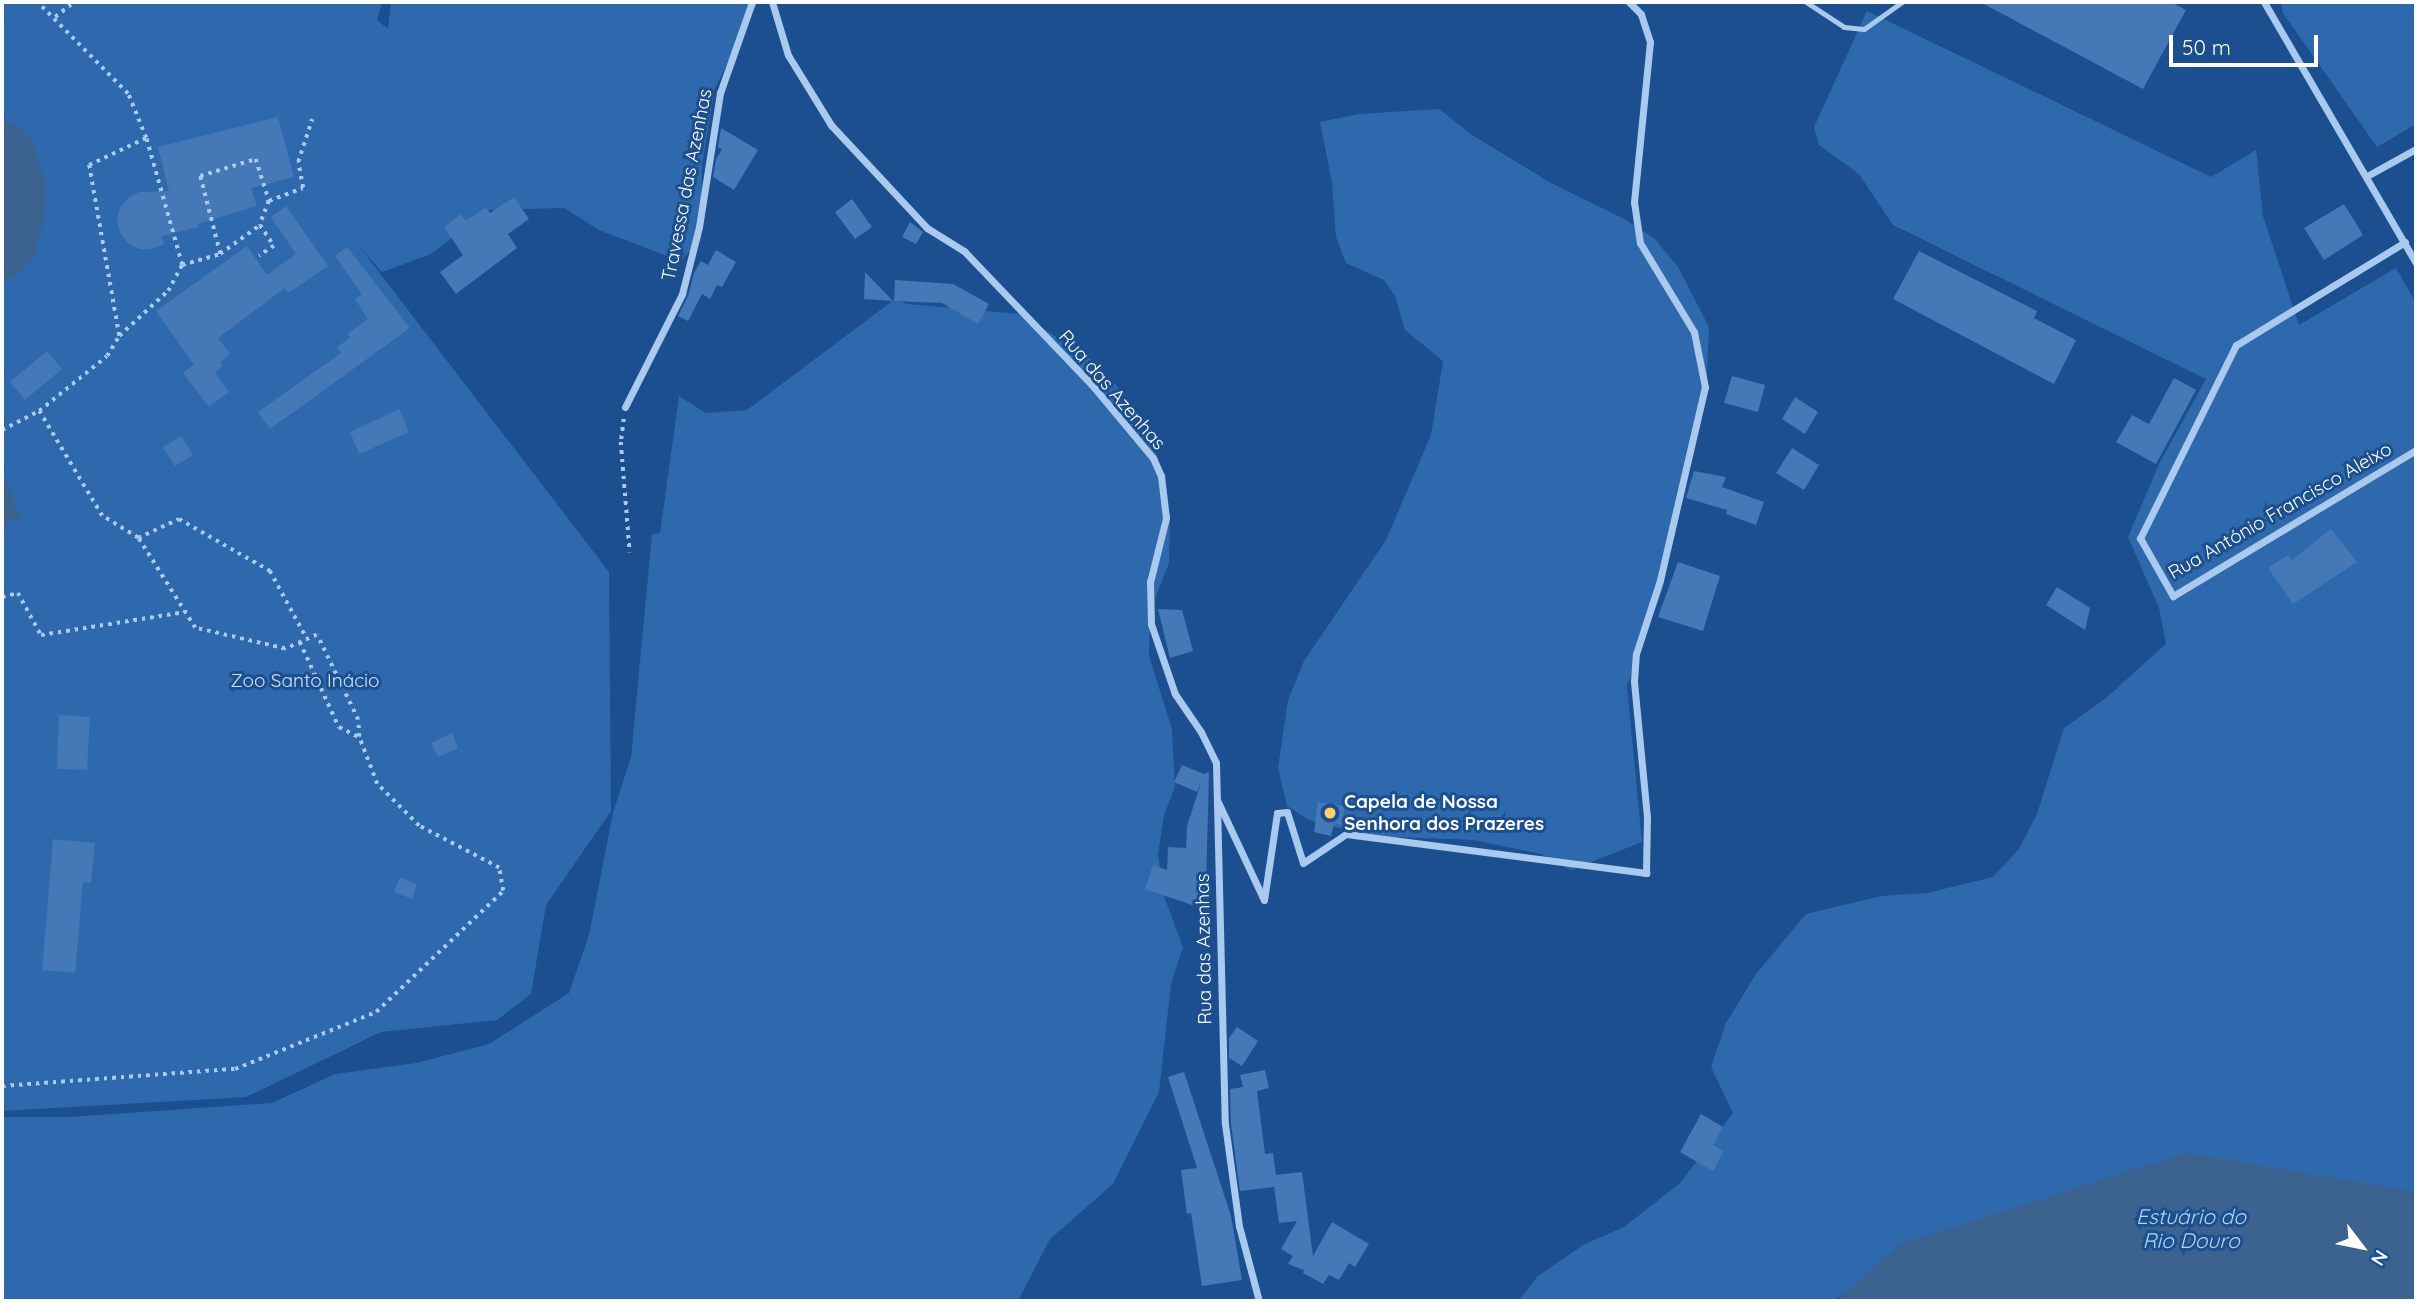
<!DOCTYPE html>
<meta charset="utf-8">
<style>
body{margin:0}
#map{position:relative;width:2418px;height:1303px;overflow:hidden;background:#1b4f8f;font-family:Quicksand,sans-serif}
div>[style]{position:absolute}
.green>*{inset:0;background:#2e69ad}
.water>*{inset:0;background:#3c6290}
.building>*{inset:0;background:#4478b7}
.path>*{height:3.5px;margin-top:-1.75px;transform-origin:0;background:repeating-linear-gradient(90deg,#a9c9ee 0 3.5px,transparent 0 8.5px)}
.lane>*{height:5px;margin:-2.5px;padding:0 2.5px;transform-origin:2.5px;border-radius:2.5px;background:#a9c9ee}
.street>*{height:7px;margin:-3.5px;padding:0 3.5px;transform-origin:3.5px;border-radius:3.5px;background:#a9c9ee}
.dots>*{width:19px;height:19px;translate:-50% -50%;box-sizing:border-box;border:4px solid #1b4f8f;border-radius:50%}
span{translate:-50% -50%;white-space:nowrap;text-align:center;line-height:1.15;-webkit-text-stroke:6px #1b4f8f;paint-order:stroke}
.street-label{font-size:19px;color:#fff}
.park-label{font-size:19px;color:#cfe3fa}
.poi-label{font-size:19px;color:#fff;font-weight:700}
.left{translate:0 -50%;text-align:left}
.water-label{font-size:21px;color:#b5d3f5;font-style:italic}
.frame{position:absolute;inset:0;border:4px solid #fff;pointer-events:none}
.north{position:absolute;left:2327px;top:1212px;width:70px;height:70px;-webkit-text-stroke:5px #1b4f8f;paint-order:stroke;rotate:122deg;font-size:19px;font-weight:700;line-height:28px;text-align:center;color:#fff}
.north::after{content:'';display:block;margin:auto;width:24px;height:32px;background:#fff;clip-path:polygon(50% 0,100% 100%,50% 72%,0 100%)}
.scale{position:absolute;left:2169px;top:35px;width:149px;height:32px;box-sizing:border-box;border:4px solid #fff;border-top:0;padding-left:9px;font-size:21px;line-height:24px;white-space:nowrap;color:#fff;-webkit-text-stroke:5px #1b4f8f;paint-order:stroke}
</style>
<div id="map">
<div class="green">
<i style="clip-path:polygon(2px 2px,382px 2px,377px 20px,388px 29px,391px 2px,758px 2px,715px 88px,702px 165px,701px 241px,680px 261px,599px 230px,564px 208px,488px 210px,431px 254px,382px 272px,359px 246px,609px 572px,611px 811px,546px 905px,531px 994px,497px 1020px,381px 1032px,246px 1097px,2px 1111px)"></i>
<i style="clip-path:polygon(2281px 2px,2416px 2px,2416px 124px,2377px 147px,2283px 13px)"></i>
<i style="clip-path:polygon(1867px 11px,2211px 177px,2256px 150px,2263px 216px,2299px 325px,2396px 268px,2416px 303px,2416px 1212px,2068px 1218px,2036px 1201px,1940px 1236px,1886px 1266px,1833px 1301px,1518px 1301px,1538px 1276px,1583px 1245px,1624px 1227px,1680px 1183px,1733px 1113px,1711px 1067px,1726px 1023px,1756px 974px,1806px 914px,1881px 896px,1927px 893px,1993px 877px,2019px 849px,2037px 814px,2064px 728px,2106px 698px,2166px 644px,2159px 608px,2128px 537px,2160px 462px,2206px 379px,1893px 225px,1859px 174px,1819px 145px,1814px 127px)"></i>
<i style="clip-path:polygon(1439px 109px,1472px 135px,1551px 183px,1624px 219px,1654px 238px,1678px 267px,1709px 327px,1706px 396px,1662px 591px,1627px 686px,1642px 842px,1571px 870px,1541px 854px,1473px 840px,1368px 836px,1309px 820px,1287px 806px,1278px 768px,1288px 700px,1304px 661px,1386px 540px,1431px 435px,1443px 361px,1405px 330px,1395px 296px,1384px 280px,1346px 263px,1336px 237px,1332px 183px,1320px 122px,1359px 114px)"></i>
<i style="clip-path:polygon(895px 299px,907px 304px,1020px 314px,1097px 363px,1128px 399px,1147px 431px,1163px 472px,1170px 520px,1169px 563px,1150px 611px,1149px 656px,1172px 729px,1175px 787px,1164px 815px,1158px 855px,1165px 899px,1183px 947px,1171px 984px,1159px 1092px,1113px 1184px,1050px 1239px,1018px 1301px,2px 1301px,2px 1117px,70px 1117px,272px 1103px,335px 1074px,416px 1063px,489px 1044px,569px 993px,589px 935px,613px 813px,631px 757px,652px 534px,660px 533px,679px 396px,706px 413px,747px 410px)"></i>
</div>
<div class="water">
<i style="clip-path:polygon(2px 120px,13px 123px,31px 138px,46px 185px,44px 218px,35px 254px,18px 274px,2px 282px)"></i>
<i style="clip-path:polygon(2px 469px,21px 519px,2px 523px)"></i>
<i style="clip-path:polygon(2186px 1153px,2416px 1192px,2416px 1301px,1836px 1301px,1901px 1244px)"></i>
</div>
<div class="building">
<i style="clip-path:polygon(1980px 2px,2171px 2px,2186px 10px,2143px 89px)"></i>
<i style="clip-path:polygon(278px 117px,294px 177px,251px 188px,257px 206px,198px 224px,199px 227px,162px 236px,164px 244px,152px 249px,140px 249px,128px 243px,120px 233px,117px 220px,120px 208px,128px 198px,139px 192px,169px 191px,158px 147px)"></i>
<i style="clip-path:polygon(721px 128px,758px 150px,734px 190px,713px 177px,716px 159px,722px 149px,718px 147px)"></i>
<i style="clip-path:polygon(514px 197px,529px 219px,508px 234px,517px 248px,456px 294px,440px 272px,463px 255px,444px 227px,461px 214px,466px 221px,486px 207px,490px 213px)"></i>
<i style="clip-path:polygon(852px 199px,872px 227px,855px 239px,835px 212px)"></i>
<i style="clip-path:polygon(2344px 204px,2363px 235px,2324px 260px,2304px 228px)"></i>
<i style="clip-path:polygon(286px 206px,328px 266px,288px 293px,285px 288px,218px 338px,230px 354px,220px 362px,223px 366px,215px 372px,229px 392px,209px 407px,183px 373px,194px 365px,156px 311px,247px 246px,267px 275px,296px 254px,271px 217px)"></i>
<i style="clip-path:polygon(910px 222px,923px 232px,916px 244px,902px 237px)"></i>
<i style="clip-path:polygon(347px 247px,410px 328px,270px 429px,258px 412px,341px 353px,337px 347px,350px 338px,348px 333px,368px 319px,355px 299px,362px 294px,335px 256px)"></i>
<i style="clip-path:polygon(716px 250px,736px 262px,722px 287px,717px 285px,710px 299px,702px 294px,688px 321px,678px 316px,688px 296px,694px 273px,701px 261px,708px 265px)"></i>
<i style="clip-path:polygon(1919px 251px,2037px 311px,2034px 318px,2076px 340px,2054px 384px,1893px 299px)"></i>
<i style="clip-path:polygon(865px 272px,893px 301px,864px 299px)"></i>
<i style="clip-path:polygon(895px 280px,953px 284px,989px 304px,978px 324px,942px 303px,894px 301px)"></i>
<i style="clip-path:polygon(47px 351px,62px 369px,25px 400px,10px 382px)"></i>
<i style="clip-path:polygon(1732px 376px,1765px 385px,1758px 412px,1724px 403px)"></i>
<i style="clip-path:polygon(2174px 378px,2196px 390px,2156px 464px,2116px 442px,2132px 415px,2149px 424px)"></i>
<i style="clip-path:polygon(1795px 397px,1818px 412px,1805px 434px,1782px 419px)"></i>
<i style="clip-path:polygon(399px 409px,409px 432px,359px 454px,350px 432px)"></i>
<i style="clip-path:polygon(181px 436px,193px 455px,175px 466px,163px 447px)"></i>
<i style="clip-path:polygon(1792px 448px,1819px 465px,1804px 490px,1776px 473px)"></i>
<i style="clip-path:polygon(1694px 471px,1726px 477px,1722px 487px,1764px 502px,1756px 525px,1726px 514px,1727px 510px,1686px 498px)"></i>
<i style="clip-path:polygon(2331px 529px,2357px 562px,2293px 604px,2268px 568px,2288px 555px,2292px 560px)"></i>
<i style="clip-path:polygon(1678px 562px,1720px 576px,1703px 631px,1658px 617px)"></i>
<i style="clip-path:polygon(2057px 587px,2090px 608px,2085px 630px,2046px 605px)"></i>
<i style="clip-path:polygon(1158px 609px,1182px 610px,1193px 651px,1170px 658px)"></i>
<i style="clip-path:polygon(59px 715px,90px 717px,87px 770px,57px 769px)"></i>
<i style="clip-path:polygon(452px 733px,458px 748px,438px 757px,431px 743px)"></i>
<i style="clip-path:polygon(1182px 765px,1204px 774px,1209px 772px,1206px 885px,1198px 907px,1145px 889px,1153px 865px,1167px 870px,1168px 847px,1186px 848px,1187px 826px,1202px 780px,1197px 792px,1174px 782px)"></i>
<i style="clip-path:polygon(1318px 802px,1345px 806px,1341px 825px,1334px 823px,1331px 836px,1314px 832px)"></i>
<i style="clip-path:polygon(53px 839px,95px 843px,91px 883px,83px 882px,75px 973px,42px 970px)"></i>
<i style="clip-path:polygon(400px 877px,417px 884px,412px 899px,394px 892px)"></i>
<i style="clip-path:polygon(1237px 1027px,1258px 1041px,1242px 1066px,1229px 1058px,1229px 1038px)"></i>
<i style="clip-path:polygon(1265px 1070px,1269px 1088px,1257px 1091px,1265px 1154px,1273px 1153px,1276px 1175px,1302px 1172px,1313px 1256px,1332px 1222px,1369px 1244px,1355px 1267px,1349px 1263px,1339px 1280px,1329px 1275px,1323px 1284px,1303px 1273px,1304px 1270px,1288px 1264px,1293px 1256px,1281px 1249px,1297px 1221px,1279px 1223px,1274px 1187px,1240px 1191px,1231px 1124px,1230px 1089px,1243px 1087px,1240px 1075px)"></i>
<i style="clip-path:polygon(1184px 1072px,1231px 1216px,1242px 1280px,1202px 1286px,1191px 1213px,1187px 1214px,1181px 1170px,1197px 1168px,1168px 1077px)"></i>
<i style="clip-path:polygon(1701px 1114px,1723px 1127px,1713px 1145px,1724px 1151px,1713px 1171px,1680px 1152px)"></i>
</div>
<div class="path">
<i style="left:55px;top:17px;width:24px;rotate:-38deg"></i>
<i style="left:269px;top:201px;width:36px;rotate:-21deg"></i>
<i style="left:303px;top:188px;width:26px;rotate:-101deg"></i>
<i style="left:298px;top:162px;width:45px;rotate:-72deg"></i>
<i style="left:220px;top:254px;width:81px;rotate:-104.4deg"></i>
<i style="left:200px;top:176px;width:59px;rotate:-16.9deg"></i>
<i style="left:256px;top:159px;width:44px;rotate:72.8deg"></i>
<i style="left:269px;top:201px;width:26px;rotate:111deg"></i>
<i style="left:182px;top:265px;width:40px;rotate:-16deg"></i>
<i style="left:220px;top:254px;width:49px;rotate:-35.9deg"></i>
<i style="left:260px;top:225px;width:25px;rotate:56deg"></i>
<i style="left:274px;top:246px;width:18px;rotate:146deg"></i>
<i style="left:119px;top:336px;width:174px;rotate:-100deg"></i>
<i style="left:89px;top:165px;width:63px;rotate:-25.3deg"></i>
<i style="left:624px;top:419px;width:23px;rotate:97deg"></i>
<i style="left:621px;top:442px;width:111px;rotate:85.4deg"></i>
<i style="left:2px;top:430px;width:42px;rotate:-27.2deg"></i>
<i style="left:39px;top:411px;width:87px;rotate:-39deg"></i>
<i style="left:107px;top:356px;width:23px;rotate:-59deg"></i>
<i style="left:119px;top:336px;width:67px;rotate:-42.6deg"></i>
<i style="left:168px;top:291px;width:30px;rotate:-62deg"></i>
<i style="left:182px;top:265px;width:132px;rotate:-105.8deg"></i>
<i style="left:146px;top:138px;width:48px;rotate:-112.2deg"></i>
<i style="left:128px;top:94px;width:129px;rotate:-134.7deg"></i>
<i style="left:138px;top:538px;width:45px;rotate:-24.9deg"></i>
<i style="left:179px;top:519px;width:105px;rotate:29.7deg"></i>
<i style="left:270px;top:571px;width:77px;rotate:61.4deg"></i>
<i style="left:2px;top:597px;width:16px;rotate:-14deg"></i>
<i style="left:18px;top:593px;width:48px;rotate:61.3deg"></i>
<i style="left:41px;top:635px;width:146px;rotate:-9.1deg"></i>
<i style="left:300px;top:642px;width:94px;rotate:65.4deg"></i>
<i style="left:339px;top:727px;width:22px;rotate:27deg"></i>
<i style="left:2px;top:1086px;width:234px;rotate:-4.2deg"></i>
<i style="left:235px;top:1069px;width:152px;rotate:-22deg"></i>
<i style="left:376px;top:1012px;width:175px;rotate:-43.6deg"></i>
<i style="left:503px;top:891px;width:23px;rotate:-100deg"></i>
<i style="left:499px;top:868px;width:90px;rotate:-152.3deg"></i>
<i style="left:419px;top:826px;width:59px;rotate:-135deg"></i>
<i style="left:377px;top:784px;width:50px;rotate:-111deg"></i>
<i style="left:359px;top:737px;width:17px;rotate:-93deg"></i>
<i style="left:358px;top:720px;width:94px;rotate:-115.8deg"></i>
<i style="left:317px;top:635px;width:35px;rotate:156deg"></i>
<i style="left:285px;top:649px;width:92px;rotate:-166.9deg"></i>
<i style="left:195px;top:628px;width:107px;rotate:-122.3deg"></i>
<i style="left:138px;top:538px;width:42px;rotate:-148.6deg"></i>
<i style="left:102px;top:516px;width:122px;rotate:-121deg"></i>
</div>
<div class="lane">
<i style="left:1806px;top:2px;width:45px;rotate:33.3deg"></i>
<i style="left:1844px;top:27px;width:20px;rotate:6deg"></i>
<i style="left:1864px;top:29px;width:47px;rotate:-35.4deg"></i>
</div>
<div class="street">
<i style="left:772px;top:2px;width:55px;rotate:73.2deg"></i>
<i style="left:788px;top:55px;width:82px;rotate:58.4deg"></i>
<i style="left:831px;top:125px;width:141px;rotate:47deg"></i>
<i style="left:927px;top:228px;width:44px;rotate:31.9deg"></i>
<i style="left:964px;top:251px;width:185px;rotate:46.3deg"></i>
<i style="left:1092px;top:385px;width:95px;rotate:50.1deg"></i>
<i style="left:1153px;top:458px;width:20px;rotate:66deg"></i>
<i style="left:1161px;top:476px;width:42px;rotate:83.2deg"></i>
<i style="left:1166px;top:518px;width:66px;rotate:104deg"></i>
<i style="left:1150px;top:582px;width:42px;rotate:88.6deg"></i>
<i style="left:1151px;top:624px;width:74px;rotate:71.1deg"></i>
<i style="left:1175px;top:694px;width:46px;rotate:55.6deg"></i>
<i style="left:1201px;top:732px;width:34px;rotate:64deg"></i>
<i style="left:1216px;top:763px;width:361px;rotate:88.6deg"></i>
<i style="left:1225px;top:1124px;width:103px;rotate:82.2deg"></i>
<i style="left:1239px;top:1226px;width:78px;rotate:75.1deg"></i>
<i style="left:2264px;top:2px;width:302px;rotate:59.8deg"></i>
<i style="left:2367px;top:176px;width:56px;rotate:-28.9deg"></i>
<i style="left:2405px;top:242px;width:198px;rotate:148.6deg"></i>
<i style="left:2236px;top:345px;width:216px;rotate:116.4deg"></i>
<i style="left:2140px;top:538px;width:67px;rotate:60.4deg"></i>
<i style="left:2173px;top:596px;width:283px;rotate:-31deg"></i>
<i style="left:625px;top:407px;width:127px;rotate:-63.2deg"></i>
<i style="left:682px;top:294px;width:69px;rotate:-75.8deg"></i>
<i style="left:699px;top:227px;width:136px;rotate:-81.1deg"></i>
<i style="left:720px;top:93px;width:96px;rotate:-70.6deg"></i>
<i style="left:1218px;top:802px;width:108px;rotate:64.9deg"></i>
<i style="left:1264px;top:900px;width:88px;rotate:-81.5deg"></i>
<i style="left:1277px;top:813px;width:10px;rotate:-6deg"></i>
<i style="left:1287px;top:812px;width:53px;rotate:72.6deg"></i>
<i style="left:1303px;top:863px;width:52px;rotate:-34deg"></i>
<i style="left:1346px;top:834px;width:303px;rotate:7.4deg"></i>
<i style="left:1646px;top:873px;width:56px;rotate:-89deg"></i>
<i style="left:1647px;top:817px;width:137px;rotate:-95.5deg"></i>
<i style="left:1634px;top:681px;width:27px;rotate:-86deg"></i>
<i style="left:1636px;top:654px;width:78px;rotate:-72deg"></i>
<i style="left:1660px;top:580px;width:198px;rotate:-76.9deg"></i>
<i style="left:1705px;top:387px;width:56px;rotate:-101.3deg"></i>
<i style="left:1694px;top:332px;width:104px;rotate:-121.2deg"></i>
<i style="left:1640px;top:243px;width:41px;rotate:-98.3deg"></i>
<i style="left:1634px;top:202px;width:161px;rotate:-84.3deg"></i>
<i style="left:1650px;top:42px;width:29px;rotate:-108deg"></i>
<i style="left:1641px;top:14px;width:17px;rotate:-135deg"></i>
</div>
<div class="dots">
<i style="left:1330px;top:813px;background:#ffd166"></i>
</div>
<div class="street-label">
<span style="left:687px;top:185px;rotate:-79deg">Travessa das Azenhas</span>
<span style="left:1112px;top:390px;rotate:49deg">Rua das Azenhas</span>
<span style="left:2280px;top:511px;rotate:-30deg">Rua António Francisco Aleixo</span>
<span style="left:1204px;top:949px;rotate:-91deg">Rua das Azenhas</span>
</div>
<div class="park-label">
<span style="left:305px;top:681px">Zoo Santo Inácio</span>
</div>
<div class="poi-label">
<span class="left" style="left:1344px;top:813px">Capela de Nossa<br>Senhora dos Prazeres</span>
</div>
<div class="water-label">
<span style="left:2191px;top:1228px">Estuário do<br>Rio Douro</span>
</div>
<div class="frame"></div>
<div class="north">N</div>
<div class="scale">50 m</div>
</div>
